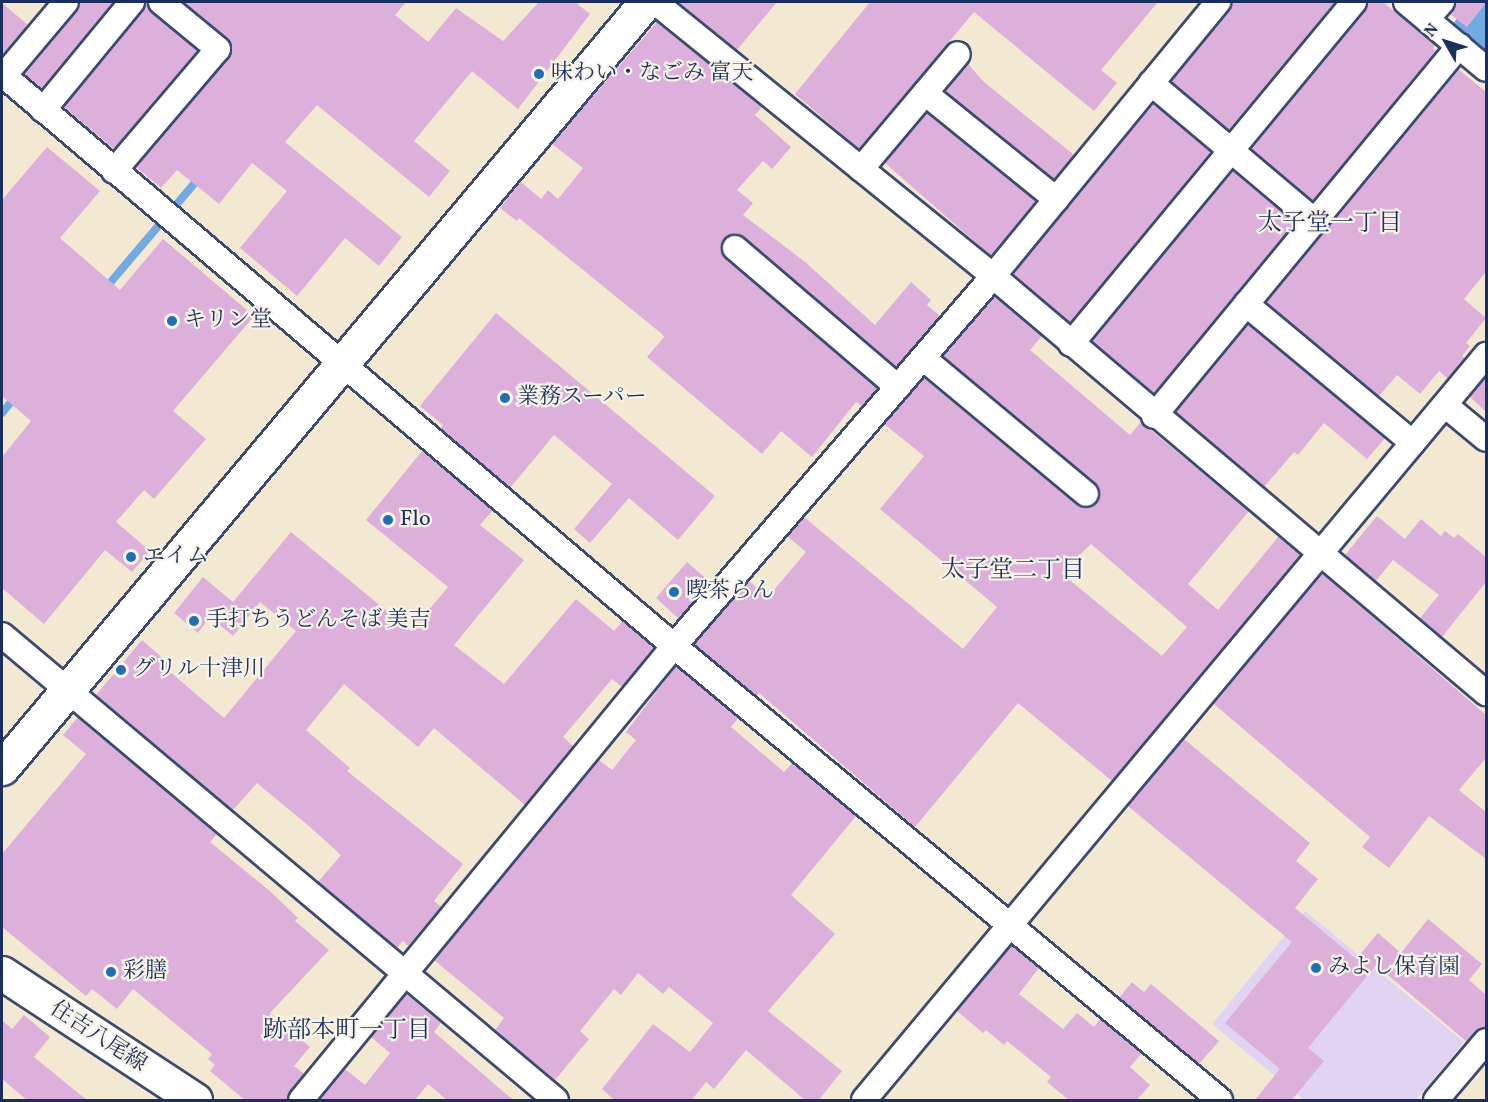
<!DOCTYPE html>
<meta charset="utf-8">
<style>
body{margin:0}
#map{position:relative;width:1488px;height:1102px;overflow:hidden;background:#f3e9d3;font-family:Vollkorn,"Noto Serif JP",serif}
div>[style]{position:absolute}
.built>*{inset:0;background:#e1d4f3}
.stream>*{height:8px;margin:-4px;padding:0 4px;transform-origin:4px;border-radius:4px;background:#73aae1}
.river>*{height:45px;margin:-22.5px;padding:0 22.5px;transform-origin:22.5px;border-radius:22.5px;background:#73aae1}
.building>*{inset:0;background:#dcb0db}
.roads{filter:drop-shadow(2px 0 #3b4b70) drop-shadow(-2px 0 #3b4b70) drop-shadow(0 2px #3b4b70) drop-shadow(0 -2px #3b4b70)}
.street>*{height:24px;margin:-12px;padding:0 12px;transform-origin:12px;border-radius:12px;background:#fff}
.secondary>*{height:33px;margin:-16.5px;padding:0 16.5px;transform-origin:16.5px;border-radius:16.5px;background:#fff}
.dots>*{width:16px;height:16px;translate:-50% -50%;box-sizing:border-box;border:3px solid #f7f3e8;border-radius:50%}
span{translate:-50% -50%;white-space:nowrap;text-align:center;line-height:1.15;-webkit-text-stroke:4.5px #f7f3e8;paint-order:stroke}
.poi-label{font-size:22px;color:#1b2f5e}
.left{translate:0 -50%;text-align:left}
.street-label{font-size:22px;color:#1b2f5e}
.neighbourhood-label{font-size:24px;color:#1b2f5e}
.frame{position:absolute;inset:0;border:3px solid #1b2f5e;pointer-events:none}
.north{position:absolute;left:1416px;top:12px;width:60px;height:60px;-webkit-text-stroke:4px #f7f3e8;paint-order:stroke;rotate:309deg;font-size:16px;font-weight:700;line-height:24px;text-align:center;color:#1b2f5e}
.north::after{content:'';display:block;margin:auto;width:21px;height:27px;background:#1b2f5e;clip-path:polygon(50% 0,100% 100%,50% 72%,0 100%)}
</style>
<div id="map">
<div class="built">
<i style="clip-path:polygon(1305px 911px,1464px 1042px,1416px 1100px,1304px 1100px,1212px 1024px)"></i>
</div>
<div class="stream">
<i style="left:104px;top:290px;width:147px;rotate:-49.7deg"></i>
<i style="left:2px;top:413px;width:22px;rotate:-51deg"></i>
</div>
<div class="river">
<i style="left:1472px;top:35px;width:22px;rotate:-51deg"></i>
</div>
<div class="building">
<i style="clip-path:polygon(80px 2px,114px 2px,42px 88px,24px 74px,77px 11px)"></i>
<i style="clip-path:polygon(146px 2px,152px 13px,198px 51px,114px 149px,64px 107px,143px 11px)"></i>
<i style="clip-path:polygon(183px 2px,406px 2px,395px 15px,428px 42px,456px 8px,503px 41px,539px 2px,575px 2px,590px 14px,518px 109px,472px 71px,414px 141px,450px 171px,429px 197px,317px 105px,285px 142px,402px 237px,379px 266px,345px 238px,297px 296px,240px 248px,287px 191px,252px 163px,219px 204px,177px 170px,161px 188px,136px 167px,232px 52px,227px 38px)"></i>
<i style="clip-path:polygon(677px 2px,777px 2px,737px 50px)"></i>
<i style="clip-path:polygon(870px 2px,1158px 2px,1101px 70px,1117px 83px,1094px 111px,974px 12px,859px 149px,795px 94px)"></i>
<i style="clip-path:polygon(1233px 2px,1336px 2px,1229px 130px,1171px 81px)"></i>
<i style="clip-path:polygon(1368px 2px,1383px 2px,1435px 45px,1433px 49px,1436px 51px,1313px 201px,1251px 149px,1365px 11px)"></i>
<i style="clip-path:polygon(1456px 2px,1486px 2px,1486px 3px,1467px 27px,1450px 14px)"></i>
<i style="clip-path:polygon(2px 3px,28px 25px,2px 55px)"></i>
<i style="clip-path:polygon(657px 22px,762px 107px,755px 115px,791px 147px,772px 169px,763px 161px,737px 190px,753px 203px,743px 215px,804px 261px,875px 325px,911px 282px,931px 300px,927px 305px,940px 316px,896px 367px,744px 237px,737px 234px,725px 238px,721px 246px,726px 259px,877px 388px,862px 406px,856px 402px,812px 457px,781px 431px,762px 454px,647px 357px,664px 337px,662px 334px,519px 218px,517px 221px,500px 208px,521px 182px,541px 199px,548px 190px,558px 199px,583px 168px,552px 144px)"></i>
<i style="clip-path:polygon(968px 64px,984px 82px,1074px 155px,1054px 179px,945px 91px)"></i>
<i style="clip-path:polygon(1458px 69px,1486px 92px,1486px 272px,1464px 299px,1486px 318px,1466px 343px,1470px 346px,1462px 356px,1465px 358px,1448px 379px,1439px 371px,1420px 394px,1397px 375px,1379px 396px,1266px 302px)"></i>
<i style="clip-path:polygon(1153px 103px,1211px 152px,1070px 323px,1013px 274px)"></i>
<i style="clip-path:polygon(927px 113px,1036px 201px,991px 256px,885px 163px)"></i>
<i style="clip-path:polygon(47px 147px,100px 191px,60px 238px,120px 290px,163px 239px,254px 316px,173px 411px,206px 439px,154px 499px,144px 490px,116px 522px,150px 551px,132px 572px,105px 550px,44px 624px,2px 588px,2px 457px,31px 421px,2px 396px,2px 200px)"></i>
<i style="clip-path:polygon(1233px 171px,1295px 223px,1154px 394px,1092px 341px)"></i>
<i style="clip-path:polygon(evenodd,995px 296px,1042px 336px,1030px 350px,1130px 435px,1141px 422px,1249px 511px,1188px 584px,1218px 610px,1279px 536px,1301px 555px,1112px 781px,1018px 703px,915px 827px,759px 693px,756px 696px,694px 644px,749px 581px,768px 597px,806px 552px,787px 536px,804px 517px,963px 649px,997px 607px,880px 509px,924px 456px,884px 424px,924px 378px,1077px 505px,1084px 508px,1097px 504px,1100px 496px,1095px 483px,943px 356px,995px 296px,1091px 544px,1187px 627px,1162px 656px,1061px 573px,1091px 544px)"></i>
<i style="clip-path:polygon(496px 313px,715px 496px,678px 540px,629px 498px,590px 543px,574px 529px,612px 484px,554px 435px,510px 488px,440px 428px,443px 425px,420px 406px)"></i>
<i style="clip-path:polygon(1248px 324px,1385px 438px,1367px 459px,1324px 423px,1298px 455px,1294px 452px,1264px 487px,1176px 412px)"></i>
<i style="clip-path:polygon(1486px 377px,1486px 412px,1470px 397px)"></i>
<i style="clip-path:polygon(422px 451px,493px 510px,480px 525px,524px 560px,454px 645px,504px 684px,576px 599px,614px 631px,623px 621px,654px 648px,622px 687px,612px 679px,563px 737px,573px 746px,525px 805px,434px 728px,418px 747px,344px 684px,306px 730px,350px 768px,347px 771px,463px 864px,434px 901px,441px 907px,408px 946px,403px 941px,397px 948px,318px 882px,341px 855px,310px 827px,257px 783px,233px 810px,96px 695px,142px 640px,172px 666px,168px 670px,224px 718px,296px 631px,260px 602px,233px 636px,210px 617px,198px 633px,174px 613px,203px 577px,233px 602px,291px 532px,411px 631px,448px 587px,366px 520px)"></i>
<i style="clip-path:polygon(1377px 516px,1405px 539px,1421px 519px,1441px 536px,1445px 531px,1454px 538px,1458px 534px,1486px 557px,1486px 582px,1442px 637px,1420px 618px,1439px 595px,1393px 560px,1376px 581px,1345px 555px)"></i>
<i style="clip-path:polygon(687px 562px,710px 582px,679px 619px,656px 598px)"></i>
<i style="clip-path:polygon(1322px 573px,1486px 715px,1486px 758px,1459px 790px,1486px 812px,1486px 859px,1429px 816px,1389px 868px,1362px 847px,1370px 837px,1214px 704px)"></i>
<i style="clip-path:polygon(676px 666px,738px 718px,731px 727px,784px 772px,792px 763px,856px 816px,791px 895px,835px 934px,768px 1011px,842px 1071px,818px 1101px,806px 1101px,746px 1050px,714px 1089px,706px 1082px,691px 1101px,615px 1101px,602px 1089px,653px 1024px,690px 1052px,713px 1023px,669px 987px,663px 994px,638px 973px,621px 995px,614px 989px,580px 1031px,589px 1039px,555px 1080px,495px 1030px,504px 1018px,434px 960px,599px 760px,612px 770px,636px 740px,626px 732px)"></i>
<i style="clip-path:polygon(78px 717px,217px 834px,210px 842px,271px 892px,298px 918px,295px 921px,329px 950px,270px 1013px,310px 1047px,294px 1066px,304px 1074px,287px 1101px,246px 1101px,210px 1071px,215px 1065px,208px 1059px,212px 1054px,133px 989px,117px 1009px,92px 989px,86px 996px,2px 927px,2px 854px,86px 754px,63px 735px)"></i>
<i style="clip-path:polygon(1184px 739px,1310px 843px,1296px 861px,1318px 879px,1295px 908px,1356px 959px,1378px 933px,1401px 953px,1428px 919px,1482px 964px,1469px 980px,1486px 995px,1486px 1027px,1476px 1031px,1467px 1042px,1376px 965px,1308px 1048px,1324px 1061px,1291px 1101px,1254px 1101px,1280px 1069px,1225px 1023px,1292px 942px,1128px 806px)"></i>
<i style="clip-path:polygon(1012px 945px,1039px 968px,1019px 994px,1063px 1029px,1077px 1013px,1094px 1027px,1100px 1019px,1142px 1053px,1130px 1067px,1150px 1085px,1136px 1101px,1070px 1101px,1047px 1082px,1051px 1077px,1007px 1041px,1004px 1045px,986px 1030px,983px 1033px,957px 1011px)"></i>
<i style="clip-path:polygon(1132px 982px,1144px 992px,1151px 984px,1219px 1041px,1199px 1064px,1119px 998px)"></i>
<i style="clip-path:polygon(406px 994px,441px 1023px,434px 1032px,514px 1101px,448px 1101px,428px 1084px,414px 1101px,319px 1101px,345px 1069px,365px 1085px,390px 1053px,371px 1037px)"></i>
<i style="clip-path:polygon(24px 1015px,50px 1037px,34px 1057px,88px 1101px,28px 1101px,2px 1079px,2px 1020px,12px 1029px)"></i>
</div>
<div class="roads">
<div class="street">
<i style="left:655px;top:2px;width:435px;rotate:39deg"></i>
<i style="left:993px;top:276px;width:646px;rotate:40.23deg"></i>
<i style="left:1406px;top:2px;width:104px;rotate:39.9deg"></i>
<i style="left:1427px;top:19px;width:23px;rotate:-49deg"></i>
<i style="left:2px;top:74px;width:882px;rotate:40.4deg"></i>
<i style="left:674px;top:646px;width:710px;rotate:39.74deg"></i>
<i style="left:2px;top:78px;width:99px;rotate:-49.9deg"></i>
<i style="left:1151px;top:83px;width:214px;rotate:40.1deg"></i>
<i style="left:925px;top:93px;width:169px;rotate:39deg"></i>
<i style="left:43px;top:110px;width:140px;rotate:-50.5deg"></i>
<i style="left:861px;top:169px;width:150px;rotate:-49.9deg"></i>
<i style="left:114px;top:171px;width:160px;rotate:-49.6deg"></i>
<i style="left:218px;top:49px;width:74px;rotate:-140.5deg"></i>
<i style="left:735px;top:248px;width:214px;rotate:40.5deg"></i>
<i style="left:1246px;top:304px;width:217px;rotate:39.8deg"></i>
<i style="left:1071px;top:344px;width:444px;rotate:-50.4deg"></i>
<i style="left:923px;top:358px;width:212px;rotate:39.8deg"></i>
<i style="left:1445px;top:405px;width:53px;rotate:39.7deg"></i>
<i style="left:1154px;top:416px;width:480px;rotate:-50.5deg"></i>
<i style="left:2px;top:635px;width:723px;rotate:40.01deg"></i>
<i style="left:301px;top:1100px;width:588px;rotate:-50.59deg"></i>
<i style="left:674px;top:646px;width:489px;rotate:-49.2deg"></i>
<i style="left:993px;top:276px;width:355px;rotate:-50.6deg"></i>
<i style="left:864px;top:1100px;width:971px;rotate:-50.14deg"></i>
<i style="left:1436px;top:1100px;width:77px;rotate:-49.7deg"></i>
</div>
<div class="secondary">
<i style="left:2px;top:768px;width:1001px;rotate:-49.95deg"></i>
<i style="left:2px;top:973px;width:231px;rotate:33.3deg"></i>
</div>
</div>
<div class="dots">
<i style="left:539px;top:74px;background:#1f6fb2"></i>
<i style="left:172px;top:321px;background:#1f6fb2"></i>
<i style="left:505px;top:398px;background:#1f6fb2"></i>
<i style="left:388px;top:520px;background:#1f6fb2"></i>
<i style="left:131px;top:557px;background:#1f6fb2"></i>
<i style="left:674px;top:592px;background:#1f6fb2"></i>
<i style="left:194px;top:621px;background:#1f6fb2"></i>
<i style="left:121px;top:670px;background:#1f6fb2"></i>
<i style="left:1316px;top:968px;background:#1f6fb2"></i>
<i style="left:111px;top:972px;background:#1f6fb2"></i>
</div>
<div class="poi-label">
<span class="left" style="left:551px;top:74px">味わい・なごみ 富天</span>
<span class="left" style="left:184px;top:321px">キリン堂</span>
<span class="left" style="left:517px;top:398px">業務スーパー</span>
<span class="left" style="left:400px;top:520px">Flo</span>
<span class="left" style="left:143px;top:557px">エイム</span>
<span class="left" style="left:686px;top:592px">喫茶らん</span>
<span class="left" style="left:206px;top:621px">手打ちうどんそば 美吉</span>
<span class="left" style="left:133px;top:670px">グリル十津川</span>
<span class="left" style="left:1328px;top:968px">みよし保育園</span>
<span class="left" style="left:123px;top:972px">彩膳</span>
</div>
<div class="street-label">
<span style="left:98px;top:1037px;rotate:33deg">住吉八尾線</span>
</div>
<div class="neighbourhood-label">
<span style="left:1330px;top:225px">太子堂一丁目</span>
<span style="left:1013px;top:572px">太子堂二丁目</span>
<span style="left:347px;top:1032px">跡部本町一丁目</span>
</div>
<div class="frame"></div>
<div class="north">N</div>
</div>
